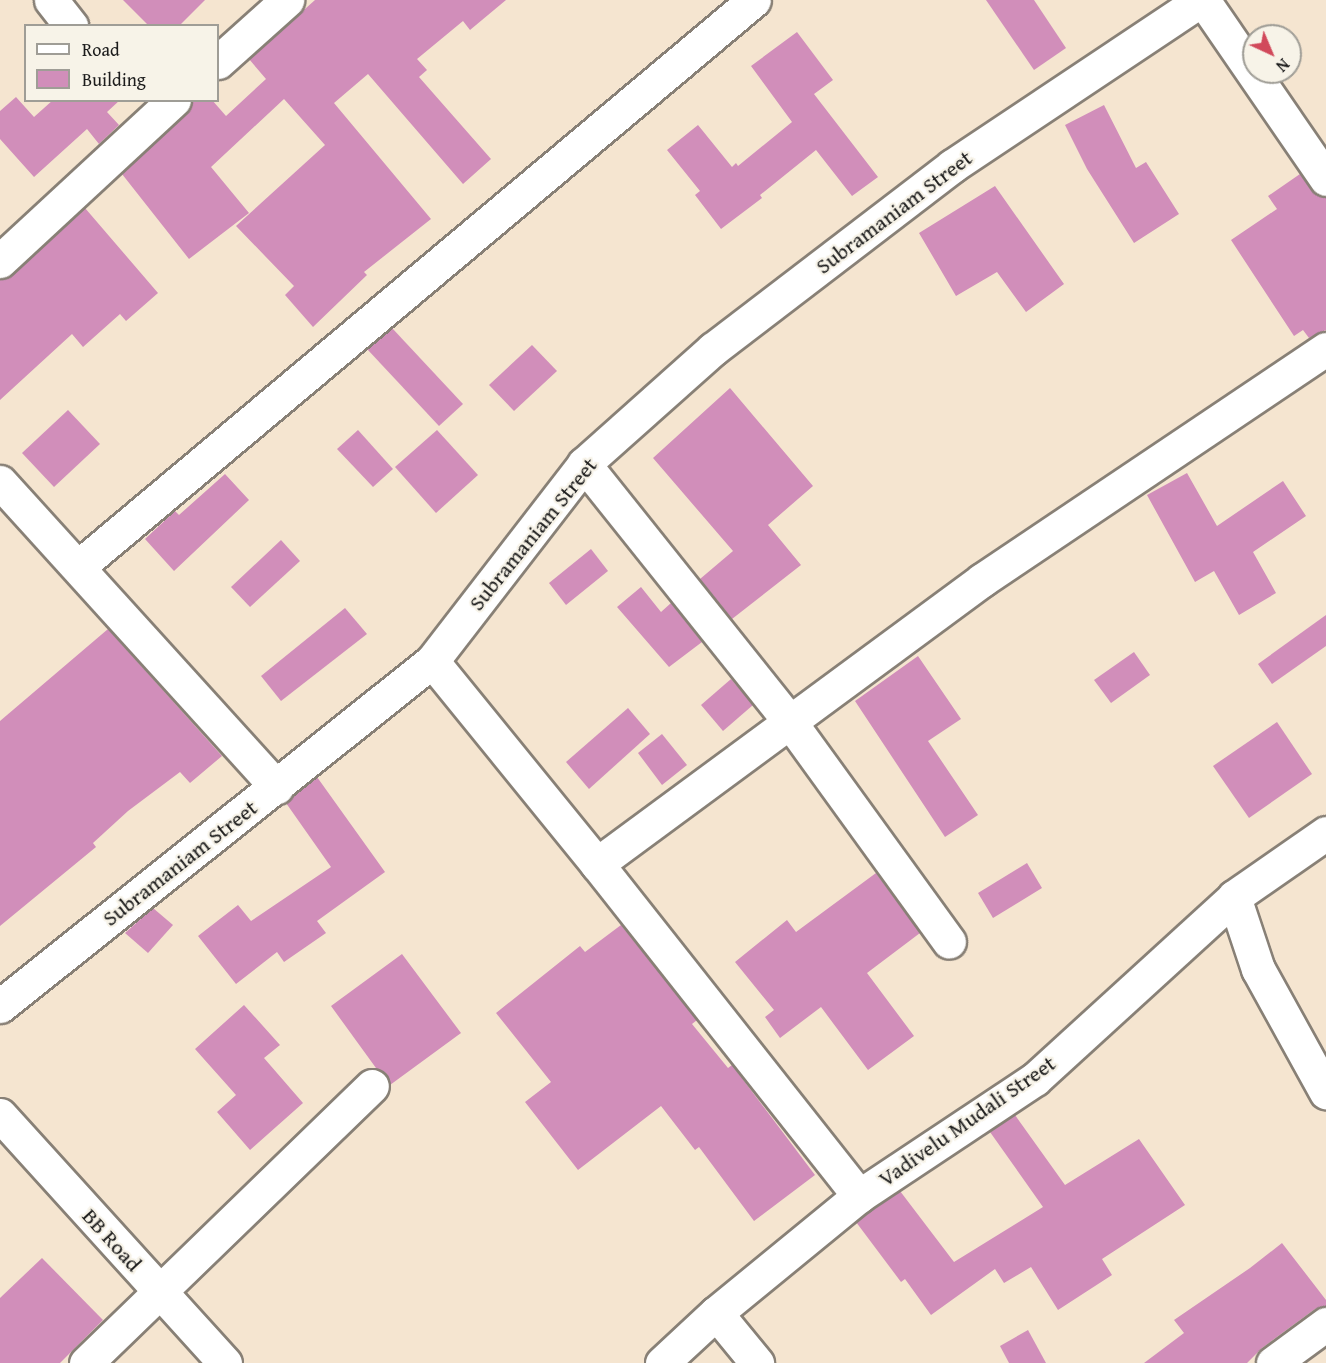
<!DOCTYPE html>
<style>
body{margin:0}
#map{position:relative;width:1326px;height:1363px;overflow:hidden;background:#f5e5d0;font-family:"Gentium Book Plus",serif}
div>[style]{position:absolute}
.building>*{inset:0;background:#d18eba}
.roads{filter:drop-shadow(2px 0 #888076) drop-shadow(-2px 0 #888076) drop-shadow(0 2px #888076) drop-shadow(0 -2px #888076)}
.minor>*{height:33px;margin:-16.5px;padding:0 16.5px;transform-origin:16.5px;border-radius:16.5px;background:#fff}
span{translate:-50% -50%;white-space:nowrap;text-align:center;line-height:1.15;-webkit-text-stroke:4.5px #f7f3e8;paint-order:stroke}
.street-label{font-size:22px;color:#1c1c1c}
.legend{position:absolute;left:24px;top:24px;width:195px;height:78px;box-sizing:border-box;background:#f7f3e8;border:2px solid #9f9d96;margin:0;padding:8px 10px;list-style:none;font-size:18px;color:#1c1c1c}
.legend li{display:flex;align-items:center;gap:12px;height:30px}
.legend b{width:30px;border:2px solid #9f9d96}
.north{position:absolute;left:1242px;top:24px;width:60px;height:60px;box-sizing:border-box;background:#f7f3e8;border:2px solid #9f9d96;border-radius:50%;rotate:136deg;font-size:16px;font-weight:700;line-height:24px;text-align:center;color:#1c1c1c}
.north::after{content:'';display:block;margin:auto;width:21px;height:27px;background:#d1495b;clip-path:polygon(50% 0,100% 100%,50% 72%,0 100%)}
</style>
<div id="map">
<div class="building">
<i style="clip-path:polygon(123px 0,205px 0,179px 26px,149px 26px)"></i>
<i style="clip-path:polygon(315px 0,506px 0,470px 30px,463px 21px,417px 59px,427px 70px,419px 77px,491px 159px,463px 184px,368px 74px,334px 103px,431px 219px,364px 272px,367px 275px,313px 327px,285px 295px,294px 286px,236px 226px,325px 145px,284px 99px,211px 167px,249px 213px,189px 259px,122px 174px,187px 114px,192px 100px,212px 100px,226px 116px,266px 79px,249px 59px)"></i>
<i style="clip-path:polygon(986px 0,1034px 0,1066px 48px,1034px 70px)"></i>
<i style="clip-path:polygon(797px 32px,833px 80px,814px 94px,878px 177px,852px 196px,816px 150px,760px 195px,762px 198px,721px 229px,695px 195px,700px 191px,667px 150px,698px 125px,732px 167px,736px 163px,738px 166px,792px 122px,751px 66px)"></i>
<i style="clip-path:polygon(16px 97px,34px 117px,53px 100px,120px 100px,107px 112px,119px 125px,99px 144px,87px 129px,34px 177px,0 139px,0 111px)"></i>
<i style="clip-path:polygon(1104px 105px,1136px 168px,1146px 162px,1179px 214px,1134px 243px,1087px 169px,1065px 125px)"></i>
<i style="clip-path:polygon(1300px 174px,1311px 190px,1326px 198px,1326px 330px,1309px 338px,1303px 330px,1294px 336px,1231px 240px,1277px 209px,1268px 196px)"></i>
<i style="clip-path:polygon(995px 186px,1064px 284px,1026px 312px,997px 272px,956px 296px,919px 233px)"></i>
<i style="clip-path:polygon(85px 208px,158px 293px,126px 321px,120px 314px,83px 347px,72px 334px,0 400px,0 280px,13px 275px)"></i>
<i style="clip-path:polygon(392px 328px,463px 404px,439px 426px,367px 349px)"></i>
<i style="clip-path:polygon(532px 345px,557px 371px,514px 411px,489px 385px)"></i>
<i style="clip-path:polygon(730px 388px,813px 486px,768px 525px,801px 565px,732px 619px,700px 579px,733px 551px,653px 458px)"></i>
<i style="clip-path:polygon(68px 410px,100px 444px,54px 487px,22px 453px)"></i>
<i style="clip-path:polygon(358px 430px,393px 469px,373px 487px,337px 449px)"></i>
<i style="clip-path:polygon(437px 430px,478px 475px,436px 513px,395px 467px)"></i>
<i style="clip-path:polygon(1187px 473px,1217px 526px,1283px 481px,1306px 516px,1253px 552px,1276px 593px,1239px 615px,1214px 571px,1195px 582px,1147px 495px)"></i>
<i style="clip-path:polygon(225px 474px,249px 500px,174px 571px,145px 539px,175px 511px,179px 515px)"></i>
<i style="clip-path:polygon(281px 540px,300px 561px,250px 607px,231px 587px)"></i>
<i style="clip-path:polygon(591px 549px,608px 571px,566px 605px,549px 583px)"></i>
<i style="clip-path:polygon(641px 587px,661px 612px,671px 603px,702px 642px,669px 667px,617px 607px)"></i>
<i style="clip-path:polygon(345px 608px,367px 634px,281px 701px,261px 676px)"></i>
<i style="clip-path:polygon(1326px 615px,1326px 646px,1272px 684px,1258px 664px)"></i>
<i style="clip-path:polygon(108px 629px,222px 756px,190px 783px,180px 772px,128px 811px,93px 843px,96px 847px,0 926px,0 721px)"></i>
<i style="clip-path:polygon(1134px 652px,1150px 675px,1111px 703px,1094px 680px)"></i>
<i style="clip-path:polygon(918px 656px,961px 719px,928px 741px,978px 815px,945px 837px,855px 701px)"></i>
<i style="clip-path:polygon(731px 679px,753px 705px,723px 731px,701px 705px)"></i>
<i style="clip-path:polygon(628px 708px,650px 734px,589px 789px,566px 762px)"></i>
<i style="clip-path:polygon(1277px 722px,1312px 774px,1249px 818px,1213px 766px)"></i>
<i style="clip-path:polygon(662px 734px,687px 765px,662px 785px,638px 753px)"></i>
<i style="clip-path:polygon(317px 777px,385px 872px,317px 921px,326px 933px,284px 962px,277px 952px,236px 984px,198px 936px,238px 905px,251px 921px,331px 867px,286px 803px)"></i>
<i style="clip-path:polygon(1027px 863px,1042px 888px,993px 918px,978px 893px)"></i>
<i style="clip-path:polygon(876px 873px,920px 933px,867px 973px,914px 1036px,868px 1070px,821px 1007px,780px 1038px,765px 1017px,774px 1010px,735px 962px,787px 920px,796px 932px)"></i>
<i style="clip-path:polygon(153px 908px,173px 925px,148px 953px,125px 933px)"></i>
<i style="clip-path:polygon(621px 925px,697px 1020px,692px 1024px,728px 1068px,732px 1065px,815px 1175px,754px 1221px,699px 1147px,695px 1150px,661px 1106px,578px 1170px,525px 1102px,551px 1082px,496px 1013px,580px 946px,585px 952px)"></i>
<i style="clip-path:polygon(402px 954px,461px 1033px,390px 1085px,386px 1073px,376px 1068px,331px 1006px)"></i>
<i style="clip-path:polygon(244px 1005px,280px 1045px,264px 1058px,303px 1103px,250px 1150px,217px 1112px,236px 1095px,195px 1049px)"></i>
<i style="clip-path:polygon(1015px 1115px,1065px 1185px,1139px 1139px,1185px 1205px,1102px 1259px,1112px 1275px,1058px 1310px,1031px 1267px,1004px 1283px,995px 1269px,931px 1315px,905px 1279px,901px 1282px,856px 1222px,900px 1191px,954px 1262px,1043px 1207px,990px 1132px)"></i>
<i style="clip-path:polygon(1282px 1243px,1326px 1300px,1326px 1306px,1315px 1309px,1262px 1348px,1247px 1363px,1144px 1363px,1184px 1333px,1174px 1320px,1250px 1268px)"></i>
<i style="clip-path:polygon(42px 1258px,103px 1320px,60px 1363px,0 1363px,0 1298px)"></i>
<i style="clip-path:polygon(1028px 1330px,1046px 1363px,1009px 1363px,1000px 1346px)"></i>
</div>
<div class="roads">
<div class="minor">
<i style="left:51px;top:0;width:33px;rotate:52deg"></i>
<i style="left:1203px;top:0;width:217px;rotate:55.5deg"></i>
<i style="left:218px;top:62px;width:93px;rotate:-41.9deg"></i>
<i style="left:0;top:261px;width:237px;rotate:-42.8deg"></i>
<i style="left:584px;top:464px;width:330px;rotate:51.4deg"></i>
<i style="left:790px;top:722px;width:271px;rotate:54.1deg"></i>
<i style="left:0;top:482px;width:412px;rotate:47.8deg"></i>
<i style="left:78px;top:567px;width:882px;rotate:-39.99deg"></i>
<i style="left:432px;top:661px;width:262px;rotate:50.9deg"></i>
<i style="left:597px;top:864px;width:423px;rotate:51.7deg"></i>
<i style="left:597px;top:864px;width:478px;rotate:-36.4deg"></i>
<i style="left:982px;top:580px;width:414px;rotate:-33.9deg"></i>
<i style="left:1234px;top:897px;width:76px;rotate:71.6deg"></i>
<i style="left:1258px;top:969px;width:141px;rotate:61.1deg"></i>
<i style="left:0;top:1006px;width:553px;rotate:-38.61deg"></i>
<i style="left:432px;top:661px;width:249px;rotate:-52.3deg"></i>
<i style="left:584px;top:464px;width:173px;rotate:-41.7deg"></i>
<i style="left:713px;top:349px;width:301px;rotate:-37.4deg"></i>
<i style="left:952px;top:166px;width:299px;rotate:-33.7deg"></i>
<i style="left:0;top:1115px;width:335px;rotate:47.8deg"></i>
<i style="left:716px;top:1313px;width:65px;rotate:50.6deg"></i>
<i style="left:86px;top:1363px;width:398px;rotate:-44.1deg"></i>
<i style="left:662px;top:1363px;width:74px;rotate:-42.8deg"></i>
<i style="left:716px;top:1313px;width:185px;rotate:-39.3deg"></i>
<i style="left:859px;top:1196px;width:211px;rotate:-33.6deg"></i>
<i style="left:1035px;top:1079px;width:270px;rotate:-42.4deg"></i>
<i style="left:1234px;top:897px;width:112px;rotate:-34.8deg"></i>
<i style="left:1273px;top:1363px;width:66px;rotate:-36.3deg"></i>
</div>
</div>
<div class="street-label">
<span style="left:894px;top:212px;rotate:-37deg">Subramaniam Street</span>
<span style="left:533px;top:534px;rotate:-51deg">Subramaniam Street</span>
<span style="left:180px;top:863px;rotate:-38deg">Subramaniam Street</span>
<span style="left:967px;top:1121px;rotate:-35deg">Vadivelu Mudali Street</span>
<span style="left:112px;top:1240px;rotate:48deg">BB Road</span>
</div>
<ul class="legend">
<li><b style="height:8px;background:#fff"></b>Road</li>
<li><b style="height:16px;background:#d18eba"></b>Building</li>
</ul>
<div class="north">N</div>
</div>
